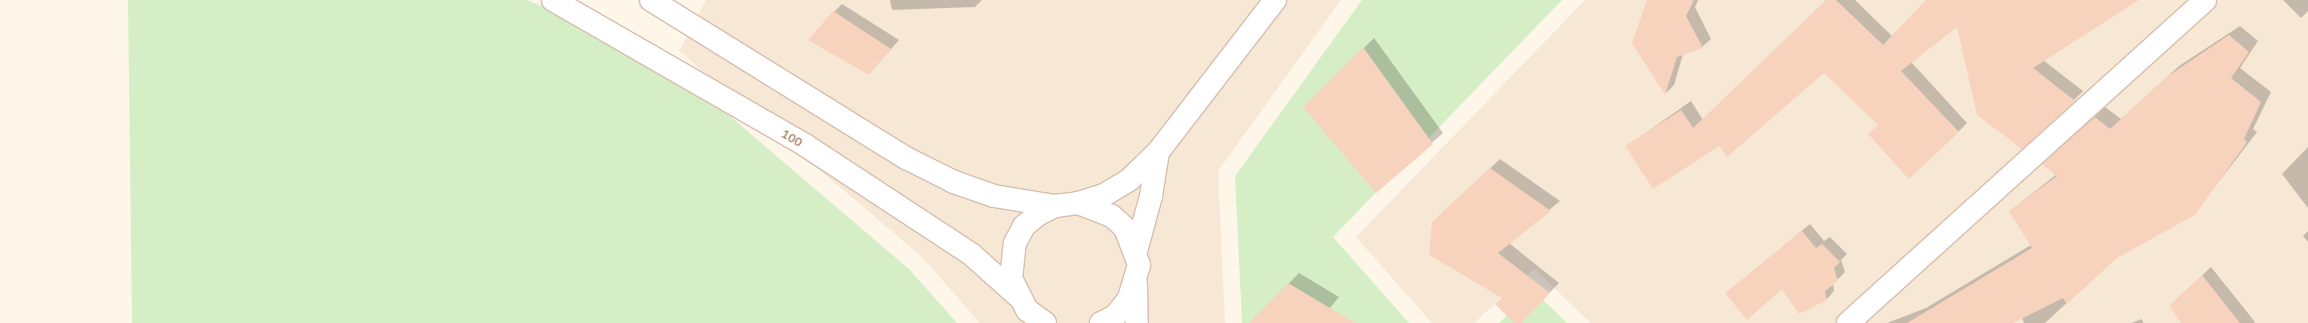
<!DOCTYPE html>
<style>
body{margin:0}
#map{position:relative;width:2308px;height:323px;overflow:hidden;background:#fef6e9;font-family:"IBM Plex Sans",sans-serif}
div>[style]{position:absolute}
.residential>*{inset:0;background:#f7e8d6}
.green>*{inset:0;background:#d6eec5}
.shadow>*{inset:0;background:#0003}
.building>*{inset:0;background:#f7d3bd}
.roads{filter:drop-shadow(1px 0 #d5bfaf) drop-shadow(-1px 0 #d5bfaf) drop-shadow(0 1px #d5bfaf) drop-shadow(0 -1px #d5bfaf)}
.street>*{height:22px;margin:-11px;padding:0 11px;transform-origin:11px;border-radius:11px;background:#fff}
.secondary>*{height:22px;margin:-11px;padding:0 11px;transform-origin:11px;border-radius:11px;background:#fff}
span{translate:-50% -50%;white-space:nowrap;text-align:center;line-height:1.15;-webkit-text-stroke:3.5px #fff9f1;paint-order:stroke}
.street-label{font-size:12px;color:#7c5a49}
</style>
<div id="map">
<div class="residential">
<i style="clip-path:polygon(706px 0,1341px 0,1218px 171px,1225px 323px,980px 323px,921px 256px,679px 51px)"></i>
<i style="clip-path:polygon(1585px 0,2308px 0,2308px 323px,1591px 323px,1534px 269px,1474px 323px,1432px 323px,1356px 237px)"></i>
</div>
<div class="green">
<i style="clip-path:polygon(128px 0,527px 0,658px 55px,909px 269px,957px 323px,132px 323px)"></i>
<i style="clip-path:polygon(1362px 0,1562px 0,1333px 237px,1409px 323px,1242px 323px,1235px 176px)"></i>
<i style="clip-path:polygon(1534px 291px,1567px 323px,1499px 323px)"></i>
</div>
<div class="shadow">
<i style="clip-path:polygon(890px 0,982px 0,975px 7px,892px 10px)"></i>
<i style="clip-path:polygon(1649px 0,1698px 0,1695px 7px,1711px 39px,1702px 47px,1683px 54px,1674px 85px,1666px 93px,1633px 43px)"></i>
<i style="clip-path:polygon(1827px 0,1855px 0,1892px 36px,1927px 0,2119px 0,2043px 60px,2083px 91px,2074px 100px,1957px 25px,1911px 62px,1967px 123px,1958px 132px,1825px 71px,1719px 145px,1627px 146px,1691px 101px,1703px 120px)"></i>
<i style="clip-path:polygon(2283px 0,2308px 0,2308px 11px,2301px 18px)"></i>
<i style="clip-path:polygon(842px 4px,899px 40px,869px 74px,834px 12px)"></i>
<i style="clip-path:polygon(2240px 26px,2258px 41px,2240px 68px,2271px 92px,2253px 129px,2257px 132px,2194px 214px,2120px 242px,2112px 261px,2045px 323px,2024px 323px,2022px 318px,2011px 323px,1887px 323px,1926px 308px,2031px 245px,2010px 211px,2057px 174px,2053px 154px,2105px 107px,2121px 119px,2179px 66px)"></i>
<i style="clip-path:polygon(1374px 38px,1443px 133px,1376px 192px,1304px 107px)"></i>
<i style="clip-path:polygon(2308px 147px,2308px 208px,2282px 174px)"></i>
<i style="clip-path:polygon(1500px 159px,1560px 201px,1509px 243px,1559px 283px,1520px 323px,1515px 323px,1503px 297px,1443px 212px)"></i>
<i style="clip-path:polygon(1810px 224px,1824px 241px,1830px 237px,1847px 254px,1841px 260px,1845px 272px,1833px 284px,1834px 291px,1827px 299px,1782px 287px,1727px 293px)"></i>
<i style="clip-path:polygon(2308px 231px,2308px 242px,2303px 236px)"></i>
<i style="clip-path:polygon(2211px 267px,2255px 322px,2254px 323px,2183px 323px,2178px 298px)"></i>
<i style="clip-path:polygon(1299px 273px,1339px 297px,1321px 319px,1328px 323px,1264px 323px,1258px 315px)"></i>
<i style="clip-path:polygon(2142px 319px,2143px 323px,2131px 323px)"></i>
</div>
<div class="building">
<i style="clip-path:polygon(1647px 0,1694px 0,1686px 16px,1703px 48px,1677px 57px,1665px 95px,1632px 43px)"></i>
<i style="clip-path:polygon(1826px 0,1836px 0,1883px 45px,1926px 0,2139px 0,2033px 68px,2075px 101px,2022px 149px,1977px 115px,1957px 27px,1901px 71px,1959px 132px,1909px 179px,1868px 134px,1878px 125px,1824px 73px,1727px 157px,1719px 146px,1653px 189px,1625px 146px,1681px 110px,1693px 128px)"></i>
<i style="clip-path:polygon(833px 11px,891px 49px,869px 75px,808px 40px)"></i>
<i style="clip-path:polygon(2229px 35px,2249px 52px,2231px 78px,2261px 102px,2244px 139px,2247px 142px,2195px 215px,2117px 258px,2067px 304px,2063px 298px,2013px 323px,1907px 323px,2032px 248px,2009px 211px,2057px 176px,2042px 164px,2095px 117px,2110px 129px,2168px 76px)"></i>
<i style="clip-path:polygon(1363px 47px,1433px 144px,1376px 193px,1303px 107px)"></i>
<i style="clip-path:polygon(1490px 168px,1551px 211px,1498px 253px,1550px 293px,1521px 323px,1514px 323px,1495px 304px,1502px 298px,1429px 255px,1432px 222px)"></i>
<i style="clip-path:polygon(1802px 231px,1816px 248px,1822px 244px,1840px 262px,1834px 268px,1838px 281px,1825px 291px,1827px 300px,1799px 314px,1782px 289px,1747px 320px,1725px 293px)"></i>
<i style="clip-path:polygon(2202px 275px,2240px 323px,2181px 323px,2169px 306px)"></i>
<i style="clip-path:polygon(1288px 283px,1355px 323px,1249px 323px)"></i>
</div>
<div class="roads">
<div class="street">
<i style="left:1078px;top:203px;width:27px;rotate:-17deg"></i>
<i style="left:1104px;top:195px;width:29px;rotate:-31deg"></i>
<i style="left:1129px;top:180px;width:40px;rotate:-44deg"></i>
<i style="left:1158px;top:152px;width:192px;rotate:-52.4deg"></i>
<i style="left:1136px;top:251px;width:57px;rotate:-74.7deg"></i>
<i style="left:1151px;top:196px;width:45px;rotate:-81deg"></i>
<i style="left:1848px;top:323px;width:481px;rotate:-42.1deg"></i>
</div>
<div class="secondary">
<i style="left:553px;top:0;width:291px;rotate:29.9deg"></i>
<i style="left:805px;top:145px;width:199px;rotate:33.3deg"></i>
<i style="left:971px;top:254px;width:63px;rotate:41.8deg"></i>
<i style="left:651px;top:0;width:300px;rotate:31.8deg"></i>
<i style="left:906px;top:158px;width:54px;rotate:26.6deg"></i>
<i style="left:954px;top:182px;width:42px;rotate:19.3deg"></i>
<i style="left:994px;top:196px;width:62px;rotate:9.3deg"></i>
<i style="left:1136px;top:284px;width:39px;rotate:89deg"></i>
<i style="left:1045px;top:323px;width:22px;rotate:-144deg"></i>
<i style="left:1027px;top:310px;width:35px;rotate:-117deg"></i>
<i style="left:1011px;top:279px;width:36px;rotate:-84deg"></i>
<i style="left:1015px;top:243px;width:19px;rotate:-62deg"></i>
<i style="left:1024px;top:226px;width:19px;rotate:-39deg"></i>
<i style="left:1039px;top:214px;width:18px;rotate:-27deg"></i>
<i style="left:1055px;top:206px;width:23px;rotate:-7deg"></i>
<i style="left:1078px;top:203px;width:36px;rotate:21deg"></i>
<i style="left:1112px;top:216px;width:18px;rotate:43deg"></i>
<i style="left:1125px;top:228px;width:40px;rotate:69deg"></i>
<i style="left:1139px;top:265px;width:37px;rotate:107deg"></i>
<i style="left:1128px;top:300px;width:21px;rotate:129deg"></i>
<i style="left:1115px;top:316px;width:16px;rotate:153deg"></i>
</div>
</div>
<div class="street-label">
<span style="left:792px;top:138px;rotate:30deg">100</span>
</div>
</div>
